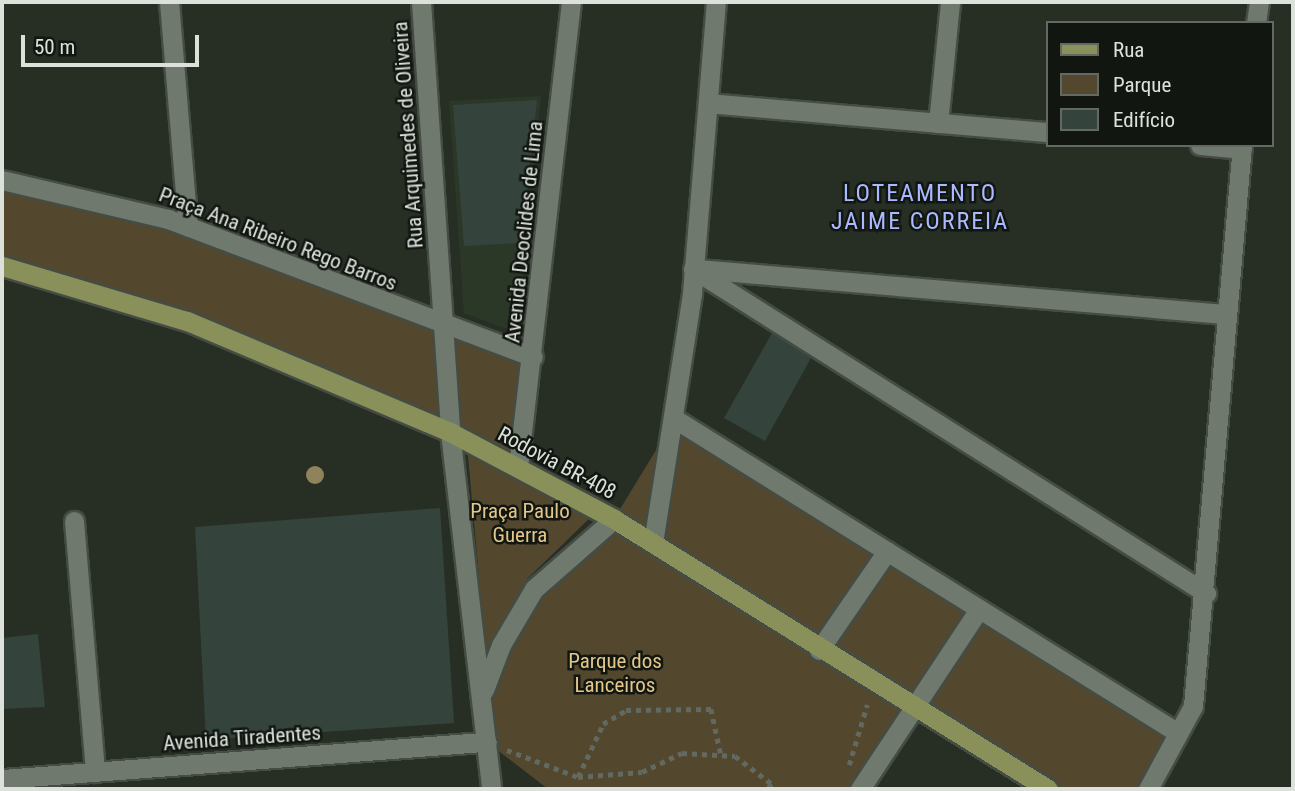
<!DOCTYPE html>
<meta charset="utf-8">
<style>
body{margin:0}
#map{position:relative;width:1295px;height:791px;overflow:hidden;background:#272f25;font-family:"Roboto Condensed",sans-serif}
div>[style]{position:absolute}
.built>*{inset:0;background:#2b3828}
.green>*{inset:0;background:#53472e}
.building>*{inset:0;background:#34433c}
.path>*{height:4.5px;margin-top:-2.25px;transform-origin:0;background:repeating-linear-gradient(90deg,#616960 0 5px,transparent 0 10px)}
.roads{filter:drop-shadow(2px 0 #454c43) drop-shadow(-2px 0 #454c43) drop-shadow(0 2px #454c43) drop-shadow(0 -2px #454c43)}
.minor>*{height:19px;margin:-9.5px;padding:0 9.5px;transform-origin:9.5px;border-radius:9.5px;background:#6f796d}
.tertiary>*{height:19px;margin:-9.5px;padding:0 9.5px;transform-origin:9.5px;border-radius:9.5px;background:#6f796d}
.primary>*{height:19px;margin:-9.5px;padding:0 9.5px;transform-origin:9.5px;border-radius:9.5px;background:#899059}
.trees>*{width:18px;height:18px;margin:-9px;border-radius:50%;background:#90825c}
span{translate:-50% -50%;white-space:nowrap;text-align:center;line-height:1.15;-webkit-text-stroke:5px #121611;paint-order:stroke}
.street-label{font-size:21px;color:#dce2db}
.park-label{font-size:21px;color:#e5c689}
.quarter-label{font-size:24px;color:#abb9fe;letter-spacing:2px}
.frame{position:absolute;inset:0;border:4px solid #dce2db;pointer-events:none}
.legend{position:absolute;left:1046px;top:21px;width:228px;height:126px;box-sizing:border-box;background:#121611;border:2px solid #636862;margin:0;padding:9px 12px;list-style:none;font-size:21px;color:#dce2db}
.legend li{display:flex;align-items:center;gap:14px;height:35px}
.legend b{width:35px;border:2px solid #636862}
.scale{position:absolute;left:21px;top:35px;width:178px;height:32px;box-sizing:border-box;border:4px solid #dce2db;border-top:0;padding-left:9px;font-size:21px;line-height:24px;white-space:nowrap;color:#dce2db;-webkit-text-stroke:5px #121611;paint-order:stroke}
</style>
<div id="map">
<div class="built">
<i style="clip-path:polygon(541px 96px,517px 333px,464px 313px,449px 101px)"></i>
</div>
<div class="green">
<i style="clip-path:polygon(2px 180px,81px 196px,533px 357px,518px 467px,357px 388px,2px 269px)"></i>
<i style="clip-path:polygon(675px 419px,1178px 733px,1148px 789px,1048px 789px,910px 707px,860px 789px,548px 789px,487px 742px,483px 695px,519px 609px,614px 519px)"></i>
<i style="clip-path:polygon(467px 445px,596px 512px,527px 579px,487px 666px)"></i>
</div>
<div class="building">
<i style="clip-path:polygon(537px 100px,522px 243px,464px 246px,453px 105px)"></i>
<i style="clip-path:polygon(772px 333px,811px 358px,765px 441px,724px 418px)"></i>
<i style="clip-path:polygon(440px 508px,454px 723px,206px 740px,195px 527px)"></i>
<i style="clip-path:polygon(38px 634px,45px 707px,2px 709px,2px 638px)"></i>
</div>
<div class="path">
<i style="left:507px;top:750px;width:76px;rotate:20.8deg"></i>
<i style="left:578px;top:777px;width:64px;rotate:-4.5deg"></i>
<i style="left:642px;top:772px;width:44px;rotate:-25.4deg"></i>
<i style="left:682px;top:753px;width:53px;rotate:3.2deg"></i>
<i style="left:735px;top:756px;width:46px;rotate:37.1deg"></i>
<i style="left:772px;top:784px;width:7px;rotate:135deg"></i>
<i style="left:849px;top:765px;width:63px;rotate:-73.3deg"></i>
<i style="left:578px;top:777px;width:59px;rotate:-64.7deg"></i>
<i style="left:603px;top:724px;width:27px;rotate:-31deg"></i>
<i style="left:626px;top:710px;width:85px;rotate:-0.7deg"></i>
<i style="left:711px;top:709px;width:47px;rotate:77.7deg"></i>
</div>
<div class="roads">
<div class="minor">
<i style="left:169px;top:2px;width:225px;rotate:85.2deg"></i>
<i style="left:421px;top:2px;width:431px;rotate:86.1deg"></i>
<i style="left:1256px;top:23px;width:21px;rotate:-82deg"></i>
<i style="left:708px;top:103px;width:341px;rotate:4.9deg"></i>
<i style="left:938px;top:123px;width:122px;rotate:-84.3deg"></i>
<i style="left:1200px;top:145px;width:42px;rotate:5.4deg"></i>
<i style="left:2px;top:180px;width:171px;rotate:13.2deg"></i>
<i style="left:168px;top:219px;width:390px;rotate:20.7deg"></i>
<i style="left:693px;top:269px;width:607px;rotate:32.28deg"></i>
<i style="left:698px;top:269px;width:528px;rotate:4.89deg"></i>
<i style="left:675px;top:419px;width:593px;rotate:31.97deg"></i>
<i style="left:518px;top:467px;width:468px;rotate:-83.5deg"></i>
<i style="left:74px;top:521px;width:252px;rotate:85.2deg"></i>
<i style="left:653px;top:543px;width:253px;rotate:-81.1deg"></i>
<i style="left:692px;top:293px;width:292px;rotate:-85.3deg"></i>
<i style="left:819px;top:650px;width:120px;rotate:-55.5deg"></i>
<i style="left:2px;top:779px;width:486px;rotate:-4.4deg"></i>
<i style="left:860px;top:789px;width:216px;rotate:-56.5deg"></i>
<i style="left:1148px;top:789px;width:94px;rotate:-61.5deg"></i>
<i style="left:1193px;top:706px;width:563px;rotate:-85.01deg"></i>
</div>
<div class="tertiary">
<i style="left:450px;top:432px;width:359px;rotate:83.4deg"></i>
<i style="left:484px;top:690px;width:48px;rotate:-69.3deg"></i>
<i style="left:501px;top:645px;width:65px;rotate:-59.5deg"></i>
<i style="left:534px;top:589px;width:106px;rotate:-41.2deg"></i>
</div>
<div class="primary">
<i style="left:2px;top:266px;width:193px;rotate:16.6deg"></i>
<i style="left:187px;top:321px;width:285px;rotate:22.9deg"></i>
<i style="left:450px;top:432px;width:186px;rotate:27.9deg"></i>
<i style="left:614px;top:519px;width:511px;rotate:31.89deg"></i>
</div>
</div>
<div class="trees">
<i style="left:315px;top:475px"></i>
</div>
<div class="street-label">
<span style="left:408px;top:135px;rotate:-94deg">Rua Arquimedes de Oliveira</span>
<span style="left:524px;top:232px;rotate:-84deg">Avenida Deoclides de Lima</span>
<span style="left:278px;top:239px;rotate:21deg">Praça Ana Ribeiro Rego Barros</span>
<span style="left:557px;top:463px;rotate:28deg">Rodovia BR-408</span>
<span style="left:242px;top:738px;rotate:-4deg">Avenida Tiradentes</span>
</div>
<div class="park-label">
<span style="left:520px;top:523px">Praça Paulo<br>Guerra</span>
<span style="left:615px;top:673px">Parque dos<br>Lanceiros</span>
</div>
<div class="quarter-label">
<span style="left:920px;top:208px">LOTEAMENTO<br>JAIME CORREIA</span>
</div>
<div class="frame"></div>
<ul class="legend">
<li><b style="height:9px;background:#899059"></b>Rua</li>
<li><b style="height:19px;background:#53472e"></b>Parque</li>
<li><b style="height:19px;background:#34433c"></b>Edifício</li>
</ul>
<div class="scale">50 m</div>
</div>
